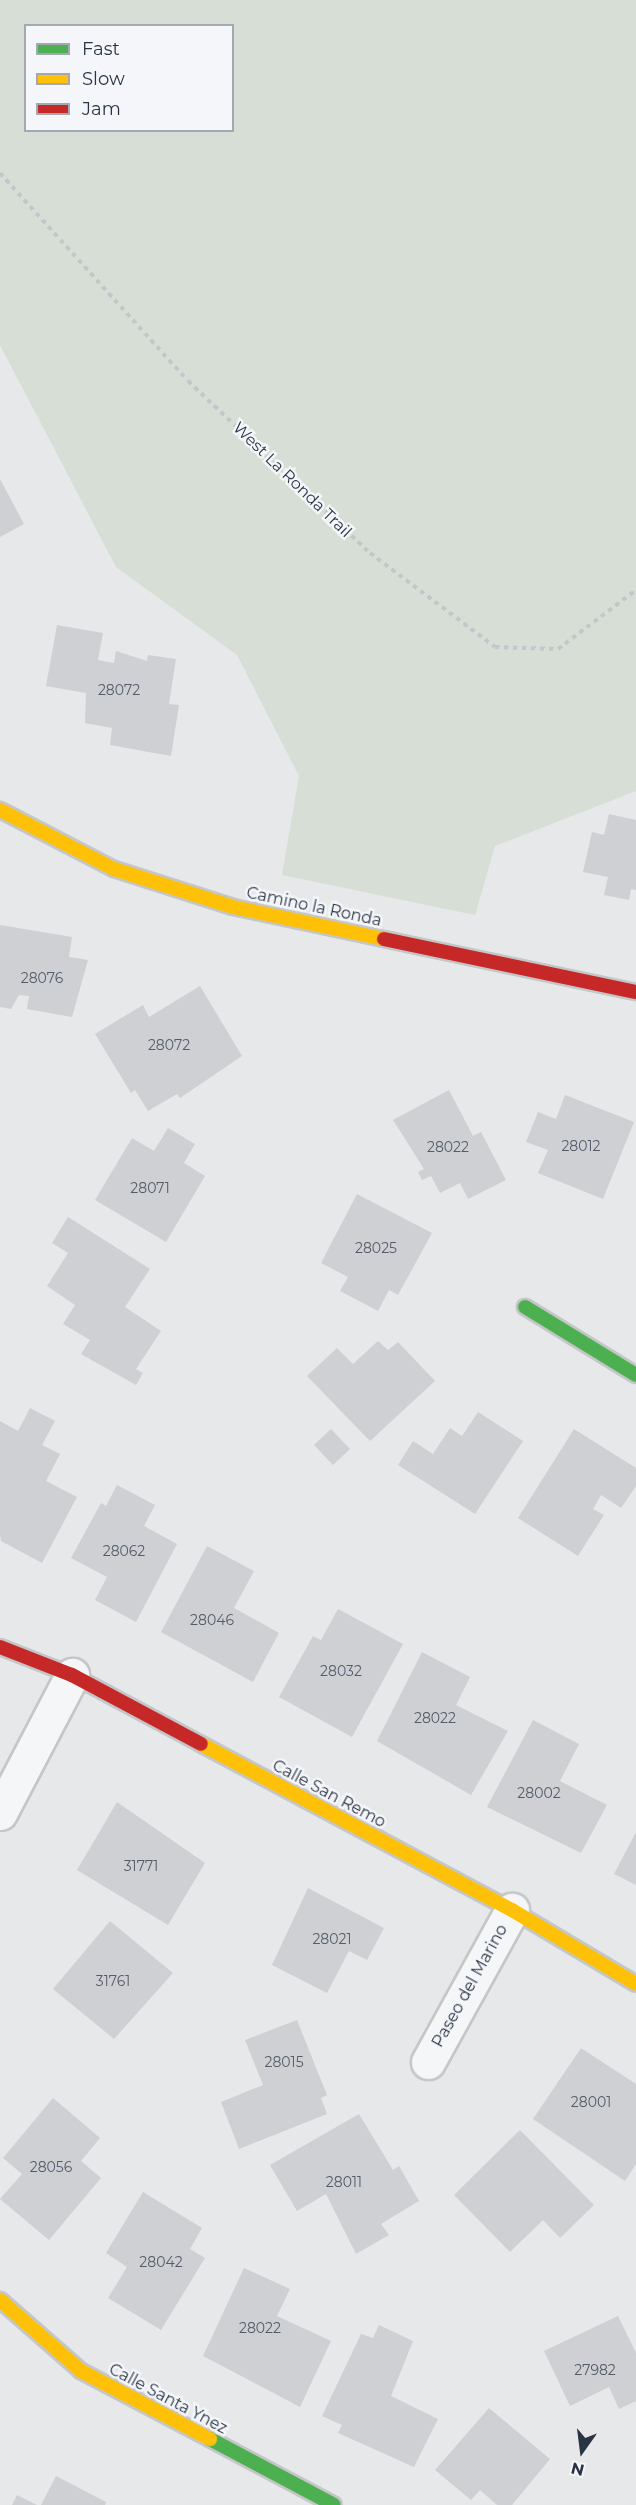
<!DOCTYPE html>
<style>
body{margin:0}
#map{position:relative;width:636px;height:2505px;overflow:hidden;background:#e6e8ea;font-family:Montserrat,sans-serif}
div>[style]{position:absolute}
.green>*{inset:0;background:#d6ded6}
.building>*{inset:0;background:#ced0d3}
.path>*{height:4px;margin-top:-2px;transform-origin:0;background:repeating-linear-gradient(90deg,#c5c6ca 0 4.5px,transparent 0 9px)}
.roads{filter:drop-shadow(2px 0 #c4c6c8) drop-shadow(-2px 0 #c4c6c8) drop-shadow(0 2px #c4c6c8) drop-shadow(0 -2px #c4c6c8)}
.street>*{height:33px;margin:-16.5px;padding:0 16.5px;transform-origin:16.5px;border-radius:16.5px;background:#f5f6f7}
.fast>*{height:14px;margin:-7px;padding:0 7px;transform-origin:7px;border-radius:7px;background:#4caf50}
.slow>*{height:14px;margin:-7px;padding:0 7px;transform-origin:7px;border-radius:7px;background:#ffc107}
.jam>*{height:14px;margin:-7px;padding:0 7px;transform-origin:7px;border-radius:7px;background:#c62828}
span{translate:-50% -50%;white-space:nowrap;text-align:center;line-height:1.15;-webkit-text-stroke:5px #f4f6f9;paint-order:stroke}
.number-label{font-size:14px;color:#545c69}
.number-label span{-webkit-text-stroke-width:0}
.street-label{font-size:16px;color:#2b3445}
.legend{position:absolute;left:24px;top:24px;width:210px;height:108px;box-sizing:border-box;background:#f4f6f9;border:2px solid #a4a8b1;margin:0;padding:8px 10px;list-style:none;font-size:18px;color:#2b3445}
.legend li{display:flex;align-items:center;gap:12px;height:30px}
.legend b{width:30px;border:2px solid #a4a8b1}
.north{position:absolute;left:552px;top:2421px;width:60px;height:60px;-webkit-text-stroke:4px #f4f6f9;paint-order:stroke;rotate:194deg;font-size:16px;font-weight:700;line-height:24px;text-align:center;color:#2b3445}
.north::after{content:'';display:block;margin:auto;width:21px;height:27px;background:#2b3445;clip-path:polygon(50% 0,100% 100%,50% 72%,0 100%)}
</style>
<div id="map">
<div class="green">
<i style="clip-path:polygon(evenodd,0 0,636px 0,636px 791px,495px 846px,475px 915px,282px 875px,299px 776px,237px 655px,116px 567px,0 345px,0 0,26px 26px,232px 26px,232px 130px,26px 130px,26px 26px)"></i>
</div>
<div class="building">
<i style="clip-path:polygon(0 479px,24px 524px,0 537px)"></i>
<i style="clip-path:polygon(57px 625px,103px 633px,98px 660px,114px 663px,116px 651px,147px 661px,148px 655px,176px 659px,169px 704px,179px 705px,171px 756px,110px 745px,112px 728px,85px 723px,86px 693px,46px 686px)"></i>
<i style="clip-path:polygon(609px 814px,636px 820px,636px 890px,631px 889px,629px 900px,604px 895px,608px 877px,583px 872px,592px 832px,604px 835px)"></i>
<i style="clip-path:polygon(0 925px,72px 937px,69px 957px,88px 960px,72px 1017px,27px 1009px,29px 996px,19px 995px,11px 1009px,0 1007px)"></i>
<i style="clip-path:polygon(200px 986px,242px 1056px,180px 1098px,177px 1094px,148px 1111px,135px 1090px,131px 1093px,95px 1034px,143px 1005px,149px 1017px)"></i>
<i style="clip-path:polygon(449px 1090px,473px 1136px,481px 1132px,506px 1180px,468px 1199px,460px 1183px,440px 1193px,431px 1176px,422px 1180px,418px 1172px,424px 1169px,393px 1120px)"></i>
<i style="clip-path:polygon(565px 1095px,634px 1122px,603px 1199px,538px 1173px,548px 1150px,526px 1142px,538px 1112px,556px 1119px)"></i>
<i style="clip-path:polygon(168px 1128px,195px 1144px,184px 1163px,205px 1176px,166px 1242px,95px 1200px,132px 1138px,154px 1151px)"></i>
<i style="clip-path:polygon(357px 1194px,432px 1233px,398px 1295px,389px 1290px,378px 1311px,340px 1291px,348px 1277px,321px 1263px)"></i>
<i style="clip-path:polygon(68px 1217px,150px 1269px,125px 1307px,161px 1331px,136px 1369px,143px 1373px,136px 1385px,81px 1354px,90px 1340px,63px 1324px,75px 1305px,47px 1286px,68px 1253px,52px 1243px)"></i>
<i style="clip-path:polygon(378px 1341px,388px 1350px,398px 1342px,435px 1381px,370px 1441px,307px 1376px,337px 1348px,353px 1364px)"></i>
<i style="clip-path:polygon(30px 1408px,55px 1421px,42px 1445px,60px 1454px,46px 1481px,77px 1497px,42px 1563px,1px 1541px,0 1535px,0 1421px,18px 1431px)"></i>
<i style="clip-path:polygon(478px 1412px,523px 1441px,475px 1514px,398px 1465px,413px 1441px,433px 1454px,450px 1428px,462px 1436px)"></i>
<i style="clip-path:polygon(331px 1429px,350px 1449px,333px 1465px,314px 1445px)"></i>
<i style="clip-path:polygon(574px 1429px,636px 1468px,636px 1486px,621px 1508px,601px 1495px,593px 1509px,604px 1515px,578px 1556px,518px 1518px)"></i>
<i style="clip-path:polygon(117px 1485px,155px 1505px,144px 1526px,177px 1544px,136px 1622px,95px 1600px,107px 1577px,71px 1558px,101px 1503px,106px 1506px)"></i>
<i style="clip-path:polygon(207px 1546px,254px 1571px,234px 1608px,279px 1633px,253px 1682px,161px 1632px)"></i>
<i style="clip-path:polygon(338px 1609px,403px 1644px,352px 1737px,279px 1697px,313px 1636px,321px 1640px)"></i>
<i style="clip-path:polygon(422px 1652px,470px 1677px,456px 1705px,508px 1731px,471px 1795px,377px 1741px)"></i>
<i style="clip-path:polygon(533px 1720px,579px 1744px,560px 1781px,607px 1805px,581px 1853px,487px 1807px)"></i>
<i style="clip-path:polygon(117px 1802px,205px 1863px,168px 1925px,77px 1870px)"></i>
<i style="clip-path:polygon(636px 1832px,636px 1885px,614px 1874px)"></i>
<i style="clip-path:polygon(308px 1888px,384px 1928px,367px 1960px,349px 1951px,327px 1993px,272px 1965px)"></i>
<i style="clip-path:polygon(110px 1921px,173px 1973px,114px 2039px,53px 1989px)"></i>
<i style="clip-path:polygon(297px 2020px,327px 2095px,321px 2098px,327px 2114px,239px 2149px,221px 2102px,263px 2085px,245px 2040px)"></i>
<i style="clip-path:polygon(581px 2048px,636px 2084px,636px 2164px,625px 2181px,533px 2119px)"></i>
<i style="clip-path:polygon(53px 2098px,100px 2138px,81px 2161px,101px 2178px,49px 2240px,0 2199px,22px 2174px,3px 2158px)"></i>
<i style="clip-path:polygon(359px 2114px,393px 2170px,399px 2166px,419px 2201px,381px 2224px,389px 2235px,356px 2254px,326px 2194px,297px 2211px,270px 2165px)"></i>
<i style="clip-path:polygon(520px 2130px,594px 2205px,560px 2238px,543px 2220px,510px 2252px,454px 2195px)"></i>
<i style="clip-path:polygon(143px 2192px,202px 2228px,190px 2249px,205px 2258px,161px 2330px,108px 2298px,127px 2267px,106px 2253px)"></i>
<i style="clip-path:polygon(244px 2268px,290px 2289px,277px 2316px,331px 2341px,300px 2407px,203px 2356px)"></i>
<i style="clip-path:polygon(618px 2316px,636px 2353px,636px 2401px,619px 2409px,609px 2387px,570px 2406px,544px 2351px)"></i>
<i style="clip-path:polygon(379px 2325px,413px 2341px,391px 2396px,438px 2419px,414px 2467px,338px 2433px,342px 2425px,322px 2416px,361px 2334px,373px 2338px)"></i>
<i style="clip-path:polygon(489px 2408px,550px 2459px,512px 2505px,497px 2505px,480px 2490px,471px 2500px,435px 2470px)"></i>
<i style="clip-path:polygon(56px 2476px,106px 2502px,105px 2505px,41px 2505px)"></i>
<i style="clip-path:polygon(17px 2495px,37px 2505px,12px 2505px)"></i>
</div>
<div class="path">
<i style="left:0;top:173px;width:280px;rotate:47.9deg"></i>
<i style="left:188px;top:381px;width:250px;rotate:43.4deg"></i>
<i style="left:370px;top:553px;width:156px;rotate:36.9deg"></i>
<i style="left:495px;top:647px;width:63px;rotate:1.8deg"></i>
<i style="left:558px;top:649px;width:98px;rotate:-37.1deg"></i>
</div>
<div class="roads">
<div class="street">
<i style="left:0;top:1813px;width:156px;rotate:-62.4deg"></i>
<i style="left:428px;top:2062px;width:174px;rotate:-61.1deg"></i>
</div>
<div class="fast">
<i style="left:525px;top:1307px;width:130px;rotate:31.5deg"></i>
<i style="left:210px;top:2439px;width:140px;rotate:28deg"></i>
</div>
<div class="slow">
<i style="left:0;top:810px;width:128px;rotate:27.4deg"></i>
<i style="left:114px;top:869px;width:125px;rotate:17.7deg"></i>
<i style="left:233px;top:907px;width:154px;rotate:12deg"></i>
<i style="left:201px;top:1744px;width:353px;rotate:28.1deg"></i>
<i style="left:512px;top:1910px;width:144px;rotate:30.8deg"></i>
<i style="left:0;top:2300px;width:108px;rotate:41.2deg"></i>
<i style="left:81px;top:2371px;width:146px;rotate:27.8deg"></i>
</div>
<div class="jam">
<i style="left:384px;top:939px;width:258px;rotate:11.9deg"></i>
<i style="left:0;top:1647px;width:77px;rotate:21.3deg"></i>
<i style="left:72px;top:1675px;width:146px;rotate:28.1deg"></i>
</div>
</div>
<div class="number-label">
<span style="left:119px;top:690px">28072</span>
<span style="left:42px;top:978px">28076</span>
<span style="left:169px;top:1045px">28072</span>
<span style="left:581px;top:1146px">28012</span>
<span style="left:448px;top:1147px">28022</span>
<span style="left:150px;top:1188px">28071</span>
<span style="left:376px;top:1248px">28025</span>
<span style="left:124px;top:1551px">28062</span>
<span style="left:212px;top:1620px">28046</span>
<span style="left:341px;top:1671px">28032</span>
<span style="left:435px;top:1718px">28022</span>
<span style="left:539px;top:1793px">28002</span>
<span style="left:141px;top:1866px">31771</span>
<span style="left:332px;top:1939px">28021</span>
<span style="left:113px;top:1981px">31761</span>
<span style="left:284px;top:2062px">28015</span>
<span style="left:591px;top:2102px">28001</span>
<span style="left:51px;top:2167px">28056</span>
<span style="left:344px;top:2182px">28011</span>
<span style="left:161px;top:2262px">28042</span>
<span style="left:260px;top:2328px">28022</span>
<span style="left:595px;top:2370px">27982</span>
</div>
<div class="street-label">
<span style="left:292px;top:480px;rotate:44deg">West La Ronda Trail</span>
<span style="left:314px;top:907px;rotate:12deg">Camino la Ronda</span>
<span style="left:329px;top:1794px;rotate:28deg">Calle San Remo</span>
<span style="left:470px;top:1986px;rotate:-61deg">Paseo del Marino</span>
<span style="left:168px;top:2399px;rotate:28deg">Calle Santa Ynez</span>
</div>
<ul class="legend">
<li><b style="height:8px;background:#4caf50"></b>Fast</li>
<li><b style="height:8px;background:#ffc107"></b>Slow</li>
<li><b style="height:8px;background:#c62828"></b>Jam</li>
</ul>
<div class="north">N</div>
</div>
